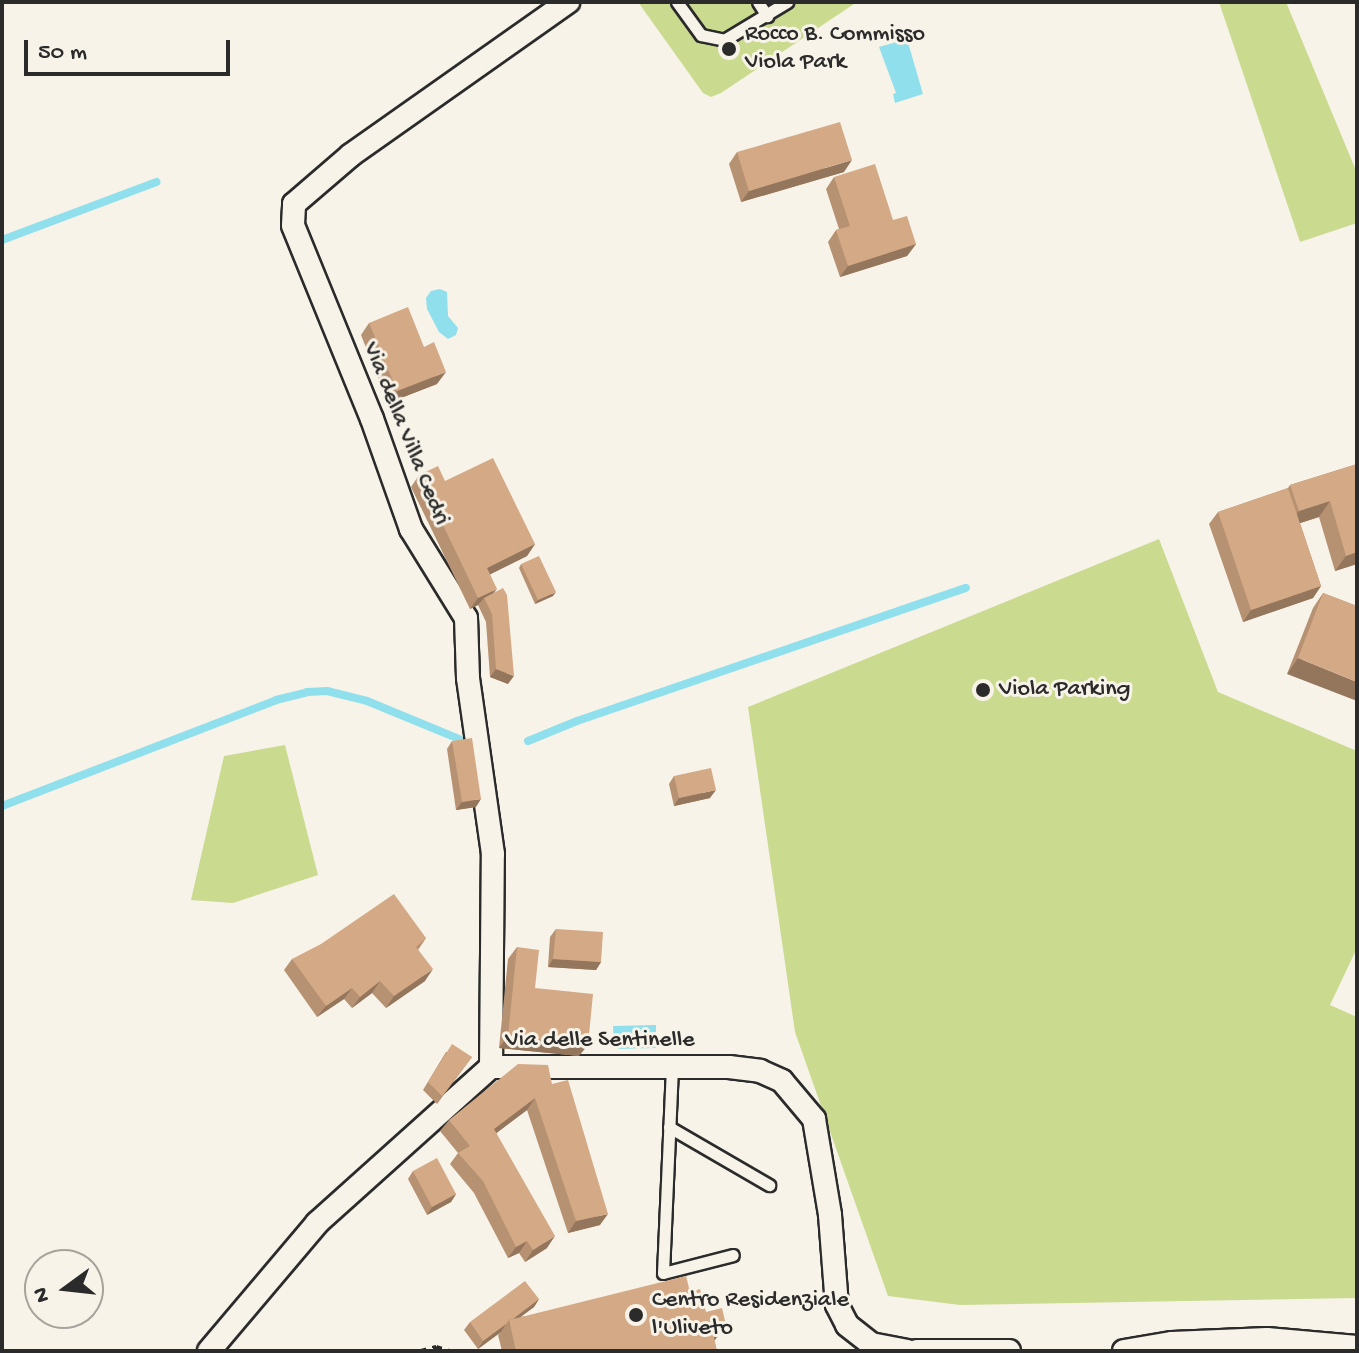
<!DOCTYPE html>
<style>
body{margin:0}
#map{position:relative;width:1359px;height:1353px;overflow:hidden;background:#f7f3e8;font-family:"Gochi Hand",sans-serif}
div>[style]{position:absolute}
.green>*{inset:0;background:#cadb90}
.water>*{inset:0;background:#90dfed}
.stream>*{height:8px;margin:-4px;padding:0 4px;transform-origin:4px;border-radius:4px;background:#90dfed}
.path>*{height:5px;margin-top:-2.5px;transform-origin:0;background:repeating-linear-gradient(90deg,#2b2b2b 0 6px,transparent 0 12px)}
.roads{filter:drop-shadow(2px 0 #2b2b2b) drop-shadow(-2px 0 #2b2b2b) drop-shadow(0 2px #2b2b2b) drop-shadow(0 -2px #2b2b2b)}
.service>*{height:11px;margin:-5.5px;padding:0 5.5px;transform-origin:5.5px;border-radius:5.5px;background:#f7f3e8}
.minor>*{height:22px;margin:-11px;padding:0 11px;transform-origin:11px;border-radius:11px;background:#f7f3e8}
.wall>*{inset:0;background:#b69172}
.shaded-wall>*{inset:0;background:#94765d}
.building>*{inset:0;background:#d4a985}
.dots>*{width:22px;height:22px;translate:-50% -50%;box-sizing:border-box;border:4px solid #f7f3e8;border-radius:50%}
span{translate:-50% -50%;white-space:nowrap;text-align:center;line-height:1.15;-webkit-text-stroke:6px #f7f3e8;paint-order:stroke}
.poi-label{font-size:24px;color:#2b2b2b}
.left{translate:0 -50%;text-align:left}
.street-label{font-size:24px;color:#2b2b2b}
.frame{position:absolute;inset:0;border:4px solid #2b2b2b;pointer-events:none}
.north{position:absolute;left:24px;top:1249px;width:80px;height:80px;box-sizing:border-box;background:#f7f3e8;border:2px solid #a5a39c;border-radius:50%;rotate:255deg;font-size:22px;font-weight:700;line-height:32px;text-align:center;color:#2b2b2b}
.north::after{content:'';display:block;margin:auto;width:28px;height:36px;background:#2b2b2b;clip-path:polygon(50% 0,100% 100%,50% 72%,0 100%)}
.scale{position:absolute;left:24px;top:40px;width:206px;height:36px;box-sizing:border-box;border:4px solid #2b2b2b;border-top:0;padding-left:10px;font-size:24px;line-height:28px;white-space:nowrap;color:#2b2b2b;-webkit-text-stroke:6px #f7f3e8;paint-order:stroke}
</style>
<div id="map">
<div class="green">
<i style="clip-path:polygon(638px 2px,857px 2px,721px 93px,711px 97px,703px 93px)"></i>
<i style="clip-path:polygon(1219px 2px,1286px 2px,1357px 173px,1357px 223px,1300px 242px)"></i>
<i style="clip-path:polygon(1159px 539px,1218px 692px,1357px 751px,1357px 948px,1330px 1005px,1357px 1017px,1357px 1298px,960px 1305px,888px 1296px,795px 1032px,748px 707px)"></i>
<i style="clip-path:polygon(285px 745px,318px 875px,233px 903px,191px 900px,224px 756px)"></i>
</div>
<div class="water">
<i style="clip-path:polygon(907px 39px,923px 94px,895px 103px,893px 94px,896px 93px,879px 47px)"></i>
<i style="clip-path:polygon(440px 289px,447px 292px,448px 316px,458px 328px,456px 335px,448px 339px,439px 332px,427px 309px,426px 298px,431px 291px)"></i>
<i style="clip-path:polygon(656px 1025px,656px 1048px,614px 1049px,613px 1026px)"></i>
</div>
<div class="stream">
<i style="left:2px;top:240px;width:165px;rotate:-20.6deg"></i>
<i style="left:528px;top:741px;width:53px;rotate:-22.2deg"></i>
<i style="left:577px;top:721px;width:411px;rotate:-18.9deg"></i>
<i style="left:2px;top:806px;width:294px;rotate:-21.1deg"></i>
<i style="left:276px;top:700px;width:32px;rotate:-14deg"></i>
<i style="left:307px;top:692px;width:20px;rotate:-3deg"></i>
<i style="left:327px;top:691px;width:41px;rotate:14deg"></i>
<i style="left:367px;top:701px;width:100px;rotate:22.4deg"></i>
</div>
<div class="path">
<i style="left:421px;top:1351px;width:16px;rotate:-15deg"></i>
<i style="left:436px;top:1347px;width:14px;rotate:17deg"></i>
</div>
<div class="roads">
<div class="service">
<i style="left:677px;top:2px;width:41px;rotate:54deg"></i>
<i style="left:701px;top:35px;width:24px;rotate:12deg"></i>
<i style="left:724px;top:40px;width:74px;rotate:-31.1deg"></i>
<i style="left:758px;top:2px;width:17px;rotate:57deg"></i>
<i style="left:672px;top:1067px;width:206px;rotate:92.5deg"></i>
<i style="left:663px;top:1273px;width:72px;rotate:-14.4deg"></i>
<i style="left:669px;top:1127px;width:116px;rotate:30.1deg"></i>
</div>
<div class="minor">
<i style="left:491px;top:1067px;width:213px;rotate:-89.5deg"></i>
<i style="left:493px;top:854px;width:178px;rotate:-98.1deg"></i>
<i style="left:468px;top:678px;width:60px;rotate:-91.9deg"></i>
<i style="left:466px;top:618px;width:105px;rotate:-121.7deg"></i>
<i style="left:411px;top:529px;width:117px;rotate:-109.5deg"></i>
<i style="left:372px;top:419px;width:209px;rotate:-112.2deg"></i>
<i style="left:293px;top:225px;width:21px;rotate:-87deg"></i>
<i style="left:294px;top:204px;width:75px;rotate:-40.7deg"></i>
<i style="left:351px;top:155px;width:266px;rotate:-35.2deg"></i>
<i style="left:209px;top:1351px;width:167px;rotate:-49.8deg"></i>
<i style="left:317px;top:1223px;width:234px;rotate:-41.9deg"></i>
<i style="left:491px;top:1067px;width:238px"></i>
<i style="left:729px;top:1067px;width:31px;rotate:7deg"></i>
<i style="left:760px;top:1071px;width:24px;rotate:24deg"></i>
<i style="left:782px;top:1081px;width:50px;rotate:49.9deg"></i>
<i style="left:814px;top:1119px;width:97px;rotate:80.5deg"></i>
<i style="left:830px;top:1215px;width:90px;rotate:85.6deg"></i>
<i style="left:837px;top:1305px;width:22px;rotate:63deg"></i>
<i style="left:847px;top:1325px;width:31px;rotate:38deg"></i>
<i style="left:871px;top:1344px;width:36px;rotate:11deg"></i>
<i style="left:917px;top:1351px;width:92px"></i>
<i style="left:1124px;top:1351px;width:49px;rotate:-9.5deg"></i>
<i style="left:1172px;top:1343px;width:95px;rotate:-2.4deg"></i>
<i style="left:1267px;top:1339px;width:90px;rotate:5.1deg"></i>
</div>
</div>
<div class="wall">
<i style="clip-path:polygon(737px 152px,844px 172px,741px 202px,729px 164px)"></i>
<i style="clip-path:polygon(834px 177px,893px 220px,916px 244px,907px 256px,840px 277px,828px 242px,836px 230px,839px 229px,826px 189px)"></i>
<i style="clip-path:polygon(369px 323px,424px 347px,437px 384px,388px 403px,361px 335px)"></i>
<i style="clip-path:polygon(1357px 464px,1357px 564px,1335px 571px,1319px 517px,1300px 523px,1321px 586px,1313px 598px,1243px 622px,1209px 524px,1218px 512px,1288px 488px,1290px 485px)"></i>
<i style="clip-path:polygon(419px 475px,535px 544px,527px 556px,490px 574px,508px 684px,490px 677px,486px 622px,478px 605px,470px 609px,411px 487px)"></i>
<i style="clip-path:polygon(521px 564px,553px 596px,535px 604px,519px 568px)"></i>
<i style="clip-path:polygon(1323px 593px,1357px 606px,1287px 674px,1313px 608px)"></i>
<i style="clip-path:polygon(452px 741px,476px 807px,456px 810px,447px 749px)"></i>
<i style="clip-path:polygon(674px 776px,710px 798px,674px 806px,669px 784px)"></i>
<i style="clip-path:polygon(556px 929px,601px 962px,596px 970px,548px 967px,550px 937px)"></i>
<i style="clip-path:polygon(426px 938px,418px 950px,425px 981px,386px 1008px,372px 993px,352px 1008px,344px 999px,317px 1017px,284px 970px,292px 959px)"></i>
<i style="clip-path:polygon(517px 947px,535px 988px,579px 1056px,499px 1048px,508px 959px)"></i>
<i style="clip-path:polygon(446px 1052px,472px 1057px,437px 1104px,423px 1090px)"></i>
<i style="clip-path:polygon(552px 1084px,600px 1225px,568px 1233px,527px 1110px,496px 1133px,547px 1248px,525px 1262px,519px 1253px,508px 1258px,474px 1193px,450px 1164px,458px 1153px,440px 1131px,449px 1120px)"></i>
<i style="clip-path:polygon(413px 1171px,456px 1194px,451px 1202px,427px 1215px,408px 1179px)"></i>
<i style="clip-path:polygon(690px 1292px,706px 1312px,726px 1325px,714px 1340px,717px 1351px,502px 1351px,498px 1335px,501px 1332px,478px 1349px,464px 1330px,470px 1322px,539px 1299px,534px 1307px,520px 1317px)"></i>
</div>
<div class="shaded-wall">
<i style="clip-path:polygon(852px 160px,844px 172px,741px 202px,749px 191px)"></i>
<i style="clip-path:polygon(916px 244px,907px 256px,840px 277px,848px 266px)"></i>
<i style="clip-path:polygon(446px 372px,437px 384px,388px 403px,397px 391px)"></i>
<i style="clip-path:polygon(1330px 501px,1319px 517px,1288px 527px,1299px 511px)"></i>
<i style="clip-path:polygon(535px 544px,527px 556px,479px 580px,487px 568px)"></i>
<i style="clip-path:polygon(1357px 552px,1357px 564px,1335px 571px,1346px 556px)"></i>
<i style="clip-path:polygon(1321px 586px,1313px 598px,1243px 622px,1251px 610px)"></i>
<i style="clip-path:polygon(497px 589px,488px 600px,484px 598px,478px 605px,470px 609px,478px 598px)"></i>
<i style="clip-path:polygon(556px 592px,553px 596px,535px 604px,538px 600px)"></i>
<i style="clip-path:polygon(1298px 658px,1357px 682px,1357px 701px,1287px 674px)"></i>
<i style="clip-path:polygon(496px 669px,514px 676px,508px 684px,490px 677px)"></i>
<i style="clip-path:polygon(716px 790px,710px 798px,674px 806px,679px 798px)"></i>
<i style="clip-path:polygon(481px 799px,476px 807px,456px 810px,462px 802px)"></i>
<i style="clip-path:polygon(553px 959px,601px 962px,596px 970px,548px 967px)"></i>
<i style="clip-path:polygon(433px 969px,425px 981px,386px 1008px,394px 996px)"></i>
<i style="clip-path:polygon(380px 981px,372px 993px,352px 1008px,360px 997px)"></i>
<i style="clip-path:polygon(352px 988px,344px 999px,317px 1017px,326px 1006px)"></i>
<i style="clip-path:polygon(508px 1036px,588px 1045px,579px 1056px,499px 1048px)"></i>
<i style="clip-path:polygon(535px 1098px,527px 1110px,486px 1141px,494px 1129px)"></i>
<i style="clip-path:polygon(456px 1194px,451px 1202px,427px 1215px,432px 1207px)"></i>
<i style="clip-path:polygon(608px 1214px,600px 1225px,568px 1233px,576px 1221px)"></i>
<i style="clip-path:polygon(555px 1236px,547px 1248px,525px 1262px,533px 1250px)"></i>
<i style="clip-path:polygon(527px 1241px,519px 1253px,508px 1258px,516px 1247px)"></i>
<i style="clip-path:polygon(539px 1299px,534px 1307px,510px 1325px,509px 1321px)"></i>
<i style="clip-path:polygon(506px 1324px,501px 1332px,478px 1349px,483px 1341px)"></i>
<i style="clip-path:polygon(726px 1325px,715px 1340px,701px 1344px,712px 1328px)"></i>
</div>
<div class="building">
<i style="clip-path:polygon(840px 122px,852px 160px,749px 191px,737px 152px)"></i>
<i style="clip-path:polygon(875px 164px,893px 220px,907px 216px,916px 244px,848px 266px,836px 230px,850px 226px,834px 177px)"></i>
<i style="clip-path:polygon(408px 307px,424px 347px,434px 342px,446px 372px,397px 391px,369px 323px)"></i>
<i style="clip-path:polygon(493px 458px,535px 544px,487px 568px,497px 589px,478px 598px,419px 475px,438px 466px,445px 481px)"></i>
<i style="clip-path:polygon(1357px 464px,1357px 552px,1346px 556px,1330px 501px,1299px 511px,1290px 485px)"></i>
<i style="clip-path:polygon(1288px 488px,1321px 586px,1251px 610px,1218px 512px)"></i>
<i style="clip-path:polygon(539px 556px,556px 592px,538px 600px,521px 564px)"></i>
<i style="clip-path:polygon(503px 588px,507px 595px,514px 676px,496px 669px,492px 614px,484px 598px)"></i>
<i style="clip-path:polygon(1323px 593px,1357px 606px,1357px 682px,1298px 658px)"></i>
<i style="clip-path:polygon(472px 738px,481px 799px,462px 802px,452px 741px)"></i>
<i style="clip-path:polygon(711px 768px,716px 790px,679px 798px,674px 776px)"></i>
<i style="clip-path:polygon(394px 894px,426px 938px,416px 947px,433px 969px,394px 996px,380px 981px,360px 997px,352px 988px,326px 1006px,292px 959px,321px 944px)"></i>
<i style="clip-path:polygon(556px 929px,603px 932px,601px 962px,553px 959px)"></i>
<i style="clip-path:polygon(517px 947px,539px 950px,535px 988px,593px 994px,588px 1045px,508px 1036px)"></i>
<i style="clip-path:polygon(452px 1044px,472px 1057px,442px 1096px,428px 1082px)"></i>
<i style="clip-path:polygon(518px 1064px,548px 1065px,552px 1084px,568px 1080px,608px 1214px,576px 1221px,535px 1098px,494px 1129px,555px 1236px,533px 1250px,527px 1241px,516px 1247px,483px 1181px,458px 1153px,470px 1146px,449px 1120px)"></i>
<i style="clip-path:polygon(437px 1158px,456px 1194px,432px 1207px,413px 1171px)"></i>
<i style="clip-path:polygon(686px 1276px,690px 1292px,700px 1289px,706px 1312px,722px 1308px,726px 1325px,712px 1328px,717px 1351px,516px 1351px,509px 1320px)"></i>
<i style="clip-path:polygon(525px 1281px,539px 1299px,513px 1319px,509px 1320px,506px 1324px,483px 1341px,470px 1322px)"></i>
</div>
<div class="dots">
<i style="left:729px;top:49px;background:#2b2b2b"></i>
<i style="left:983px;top:690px;background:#2b2b2b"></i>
<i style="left:636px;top:1315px;background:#2b2b2b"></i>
</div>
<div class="poi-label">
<span class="left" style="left:745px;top:49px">Rocco B. Commisso<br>Viola Park</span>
<span class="left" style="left:999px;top:690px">Viola Parking</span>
<span class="left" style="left:652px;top:1315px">Centro Residenziale<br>l'Uliveto</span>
</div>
<div class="street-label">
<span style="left:405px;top:434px;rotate:68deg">Via della Villa Cedri</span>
<span style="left:600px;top:1041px">Via delle Sentinelle</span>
</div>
<div class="frame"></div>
<div class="north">N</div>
<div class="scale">50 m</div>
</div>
